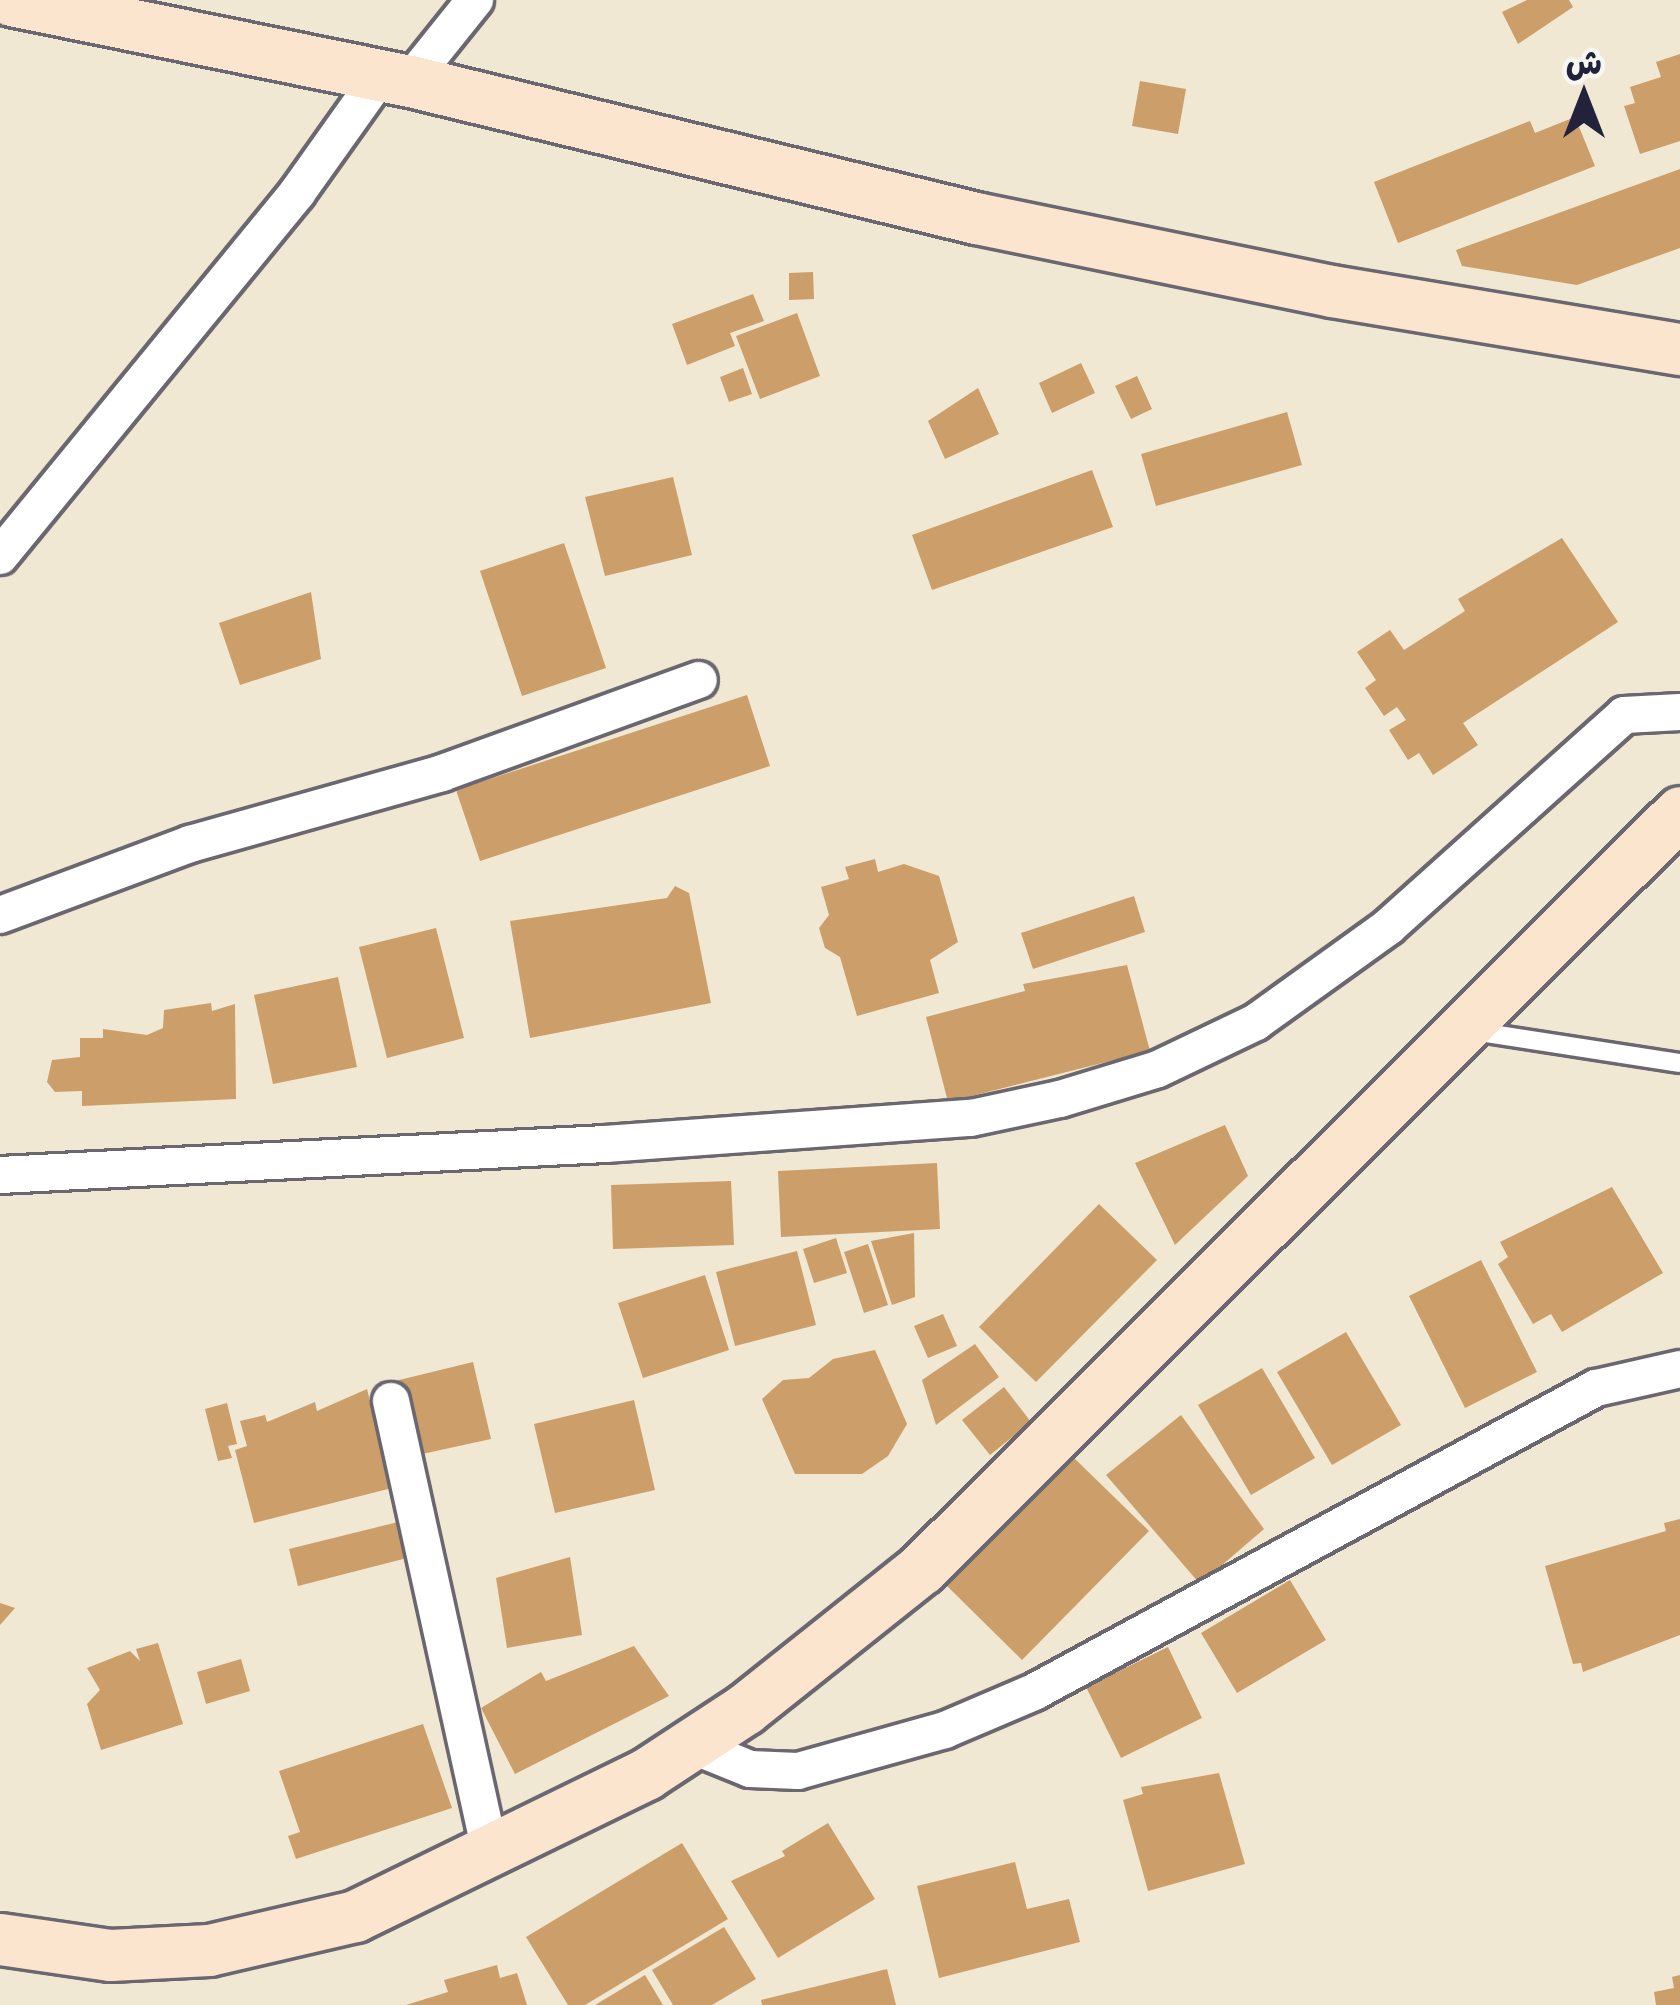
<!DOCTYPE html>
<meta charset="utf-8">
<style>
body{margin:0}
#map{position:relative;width:1680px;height:2005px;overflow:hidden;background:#f0e8d2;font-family:"Playpen Sans","Playpen Sans Arabic",sans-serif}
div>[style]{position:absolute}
.building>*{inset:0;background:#cc9e69}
.roads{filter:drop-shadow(3px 0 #6a6770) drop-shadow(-3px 0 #6a6770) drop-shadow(0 3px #6a6770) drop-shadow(0 -3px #6a6770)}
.lane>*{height:18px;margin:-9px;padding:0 9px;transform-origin:9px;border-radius:9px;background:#fff}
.street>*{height:36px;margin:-18px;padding:0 18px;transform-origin:18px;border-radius:18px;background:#fff}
.secondary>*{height:51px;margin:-25.5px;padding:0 25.5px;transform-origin:25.5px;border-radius:25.5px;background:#fbe5cf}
span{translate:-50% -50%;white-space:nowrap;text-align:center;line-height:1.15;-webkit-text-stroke:9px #f6f6f2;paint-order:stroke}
.north{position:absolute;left:1524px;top:36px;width:120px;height:120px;-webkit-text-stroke:9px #f6f6f2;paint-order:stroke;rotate:0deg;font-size:33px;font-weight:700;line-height:48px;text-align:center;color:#22223b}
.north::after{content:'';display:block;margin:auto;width:42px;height:54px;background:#22223b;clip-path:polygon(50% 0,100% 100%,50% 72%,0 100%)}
</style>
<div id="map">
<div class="building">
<i style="clip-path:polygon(1527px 0,1569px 0,1573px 7px,1518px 44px,1502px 12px)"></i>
<i style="clip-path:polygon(1680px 54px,1680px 141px,1640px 154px,1624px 106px,1635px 103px,1630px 87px,1661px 77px,1656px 62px)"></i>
<i style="clip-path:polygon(1140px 81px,1186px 89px,1178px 134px,1132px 126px)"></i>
<i style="clip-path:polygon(1575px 117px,1595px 166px,1398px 243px,1374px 182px,1530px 121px,1535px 133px)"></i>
<i style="clip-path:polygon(1680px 169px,1680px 248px,1577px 285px,1462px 266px,1456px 250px)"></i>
<i style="clip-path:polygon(813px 272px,814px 299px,789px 300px,789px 273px)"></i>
<i style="clip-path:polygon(753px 294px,764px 321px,730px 333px,735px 346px,687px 365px,672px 324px)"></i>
<i style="clip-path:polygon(797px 313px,820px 376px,760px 399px,736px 336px)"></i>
<i style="clip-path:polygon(1081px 363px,1095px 393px,1052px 413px,1039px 383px)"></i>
<i style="clip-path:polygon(743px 368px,752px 394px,729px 402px,720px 377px)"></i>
<i style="clip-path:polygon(1137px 376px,1152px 409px,1131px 419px,1115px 386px)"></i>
<i style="clip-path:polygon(978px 388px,999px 434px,945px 459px,928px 421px)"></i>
<i style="clip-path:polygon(1287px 412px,1302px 465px,1156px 506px,1141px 454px)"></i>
<i style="clip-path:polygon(1092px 470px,1113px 527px,932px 590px,912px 535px)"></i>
<i style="clip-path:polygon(673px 477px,692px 555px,605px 576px,585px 497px)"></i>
<i style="clip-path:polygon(1562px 538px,1618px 622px,1463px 723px,1478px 745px,1433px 775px,1419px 753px,1408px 760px,1389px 730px,1406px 720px,1397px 707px,1384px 716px,1365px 688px,1376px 680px,1357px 652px,1390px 630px,1404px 650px,1465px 611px,1458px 599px)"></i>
<i style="clip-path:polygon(564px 543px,606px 668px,522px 696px,480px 571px)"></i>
<i style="clip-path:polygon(311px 592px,321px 659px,240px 685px,219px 623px)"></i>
<i style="clip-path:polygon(747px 695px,770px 766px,480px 861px,456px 790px)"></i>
<i style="clip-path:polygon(875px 859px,878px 872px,904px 864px,939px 876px,958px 942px,930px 960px,939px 993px,857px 1016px,840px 957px,825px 948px,819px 928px,829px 915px,821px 887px,849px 879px,845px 867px)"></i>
<i style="clip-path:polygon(675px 886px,689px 893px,711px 1003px,530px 1038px,510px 921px,667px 898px)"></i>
<i style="clip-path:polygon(1134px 896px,1145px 932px,1033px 969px,1021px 933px)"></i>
<i style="clip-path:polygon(436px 928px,464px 1038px,387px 1058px,359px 947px)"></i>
<i style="clip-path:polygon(1127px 965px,1150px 1051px,948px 1102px,926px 1017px,1025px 991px,1023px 984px)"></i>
<i style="clip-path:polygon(338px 977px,357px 1067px,273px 1084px,254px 995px)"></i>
<i style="clip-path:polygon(211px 1003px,212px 1011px,235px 1004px,236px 1099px,82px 1106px,82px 1091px,55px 1092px,47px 1082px,52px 1060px,80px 1057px,80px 1038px,103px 1038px,103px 1029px,147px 1035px,163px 1028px,164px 1010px)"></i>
<i style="clip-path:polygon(1225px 1125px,1248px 1176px,1175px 1245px,1135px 1163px)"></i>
<i style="clip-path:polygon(937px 1163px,940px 1229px,781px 1237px,778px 1171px)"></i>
<i style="clip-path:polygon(731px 1181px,734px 1245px,613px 1249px,611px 1185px)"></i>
<i style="clip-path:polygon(1612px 1187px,1663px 1273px,1562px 1332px,1551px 1314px,1533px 1324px,1498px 1264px,1508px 1257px,1500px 1242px)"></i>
<i style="clip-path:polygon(1099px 1204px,1157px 1260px,1036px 1382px,979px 1327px)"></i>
<i style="clip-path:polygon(914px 1233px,915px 1297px,892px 1305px,871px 1241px)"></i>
<i style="clip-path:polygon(836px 1238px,847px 1273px,814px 1283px,803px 1249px)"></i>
<i style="clip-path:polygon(868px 1244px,888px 1305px,864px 1313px,844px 1252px)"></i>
<i style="clip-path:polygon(797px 1251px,816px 1325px,735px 1346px,716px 1272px)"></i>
<i style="clip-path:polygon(1481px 1260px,1537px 1372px,1465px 1408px,1409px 1296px)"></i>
<i style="clip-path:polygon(705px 1275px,729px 1350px,643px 1378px,618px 1303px)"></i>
<i style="clip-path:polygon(943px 1314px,957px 1346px,928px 1358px,914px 1326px)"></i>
<i style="clip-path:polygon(1346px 1332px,1401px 1425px,1332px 1465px,1277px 1372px)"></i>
<i style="clip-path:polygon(975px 1344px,999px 1377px,936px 1425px,922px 1380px)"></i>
<i style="clip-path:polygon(875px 1350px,907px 1424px,888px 1456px,862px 1474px,795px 1474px,762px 1399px,783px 1380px,809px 1378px,833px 1359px)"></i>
<i style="clip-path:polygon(473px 1362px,491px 1439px,413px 1456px,395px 1381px)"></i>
<i style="clip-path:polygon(1262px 1368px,1315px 1458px,1251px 1495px,1198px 1405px)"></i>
<i style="clip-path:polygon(1004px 1387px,1031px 1422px,990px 1455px,962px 1420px)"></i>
<i style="clip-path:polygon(367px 1389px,392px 1488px,254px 1523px,235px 1450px,247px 1446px,240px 1421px,265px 1415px,267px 1422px,315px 1402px,317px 1411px)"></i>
<i style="clip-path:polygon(634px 1400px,655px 1490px,555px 1513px,534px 1424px)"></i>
<i style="clip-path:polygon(227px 1403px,237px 1444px,228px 1446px,232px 1458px,218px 1461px,205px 1409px)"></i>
<i style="clip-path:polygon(1181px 1415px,1264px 1529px,1200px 1584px,1106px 1475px)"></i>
<i style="clip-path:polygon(1072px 1456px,1149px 1531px,1022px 1660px,945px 1584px)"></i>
<i style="clip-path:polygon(1680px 1519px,1680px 1635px,1583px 1672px,1581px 1663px,1573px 1664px,1545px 1566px,1666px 1531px,1664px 1523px)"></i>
<i style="clip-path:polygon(398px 1522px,407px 1558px,298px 1586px,289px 1549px)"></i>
<i style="clip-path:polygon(570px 1557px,582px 1635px,507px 1648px,496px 1578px)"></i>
<i style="clip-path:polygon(1290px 1580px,1326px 1640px,1237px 1693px,1201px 1633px)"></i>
<i style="clip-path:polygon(0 1603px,15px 1608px,0 1625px)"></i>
<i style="clip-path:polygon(158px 1643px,183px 1724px,101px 1750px,87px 1704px,100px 1690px,87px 1668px,130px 1651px,140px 1661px,136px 1649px)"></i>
<i style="clip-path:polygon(634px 1646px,669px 1696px,515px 1774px,481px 1708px,541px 1672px,546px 1681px)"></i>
<i style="clip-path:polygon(1168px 1647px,1202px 1718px,1121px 1758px,1086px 1687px)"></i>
<i style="clip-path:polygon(241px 1659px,250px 1691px,206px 1704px,197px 1672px)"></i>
<i style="clip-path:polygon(423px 1724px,452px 1808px,296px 1859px,288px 1836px,300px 1832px,279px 1771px)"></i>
<i style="clip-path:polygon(1219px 1773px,1245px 1864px,1148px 1891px,1123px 1800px,1143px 1794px,1141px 1787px)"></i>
<i style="clip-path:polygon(828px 1823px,875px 1899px,778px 1958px,731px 1881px,785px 1856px,782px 1851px)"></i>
<i style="clip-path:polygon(682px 1843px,728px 1919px,585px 2005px,568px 2005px,526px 1937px)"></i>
<i style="clip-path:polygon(1015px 1862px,1027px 1909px,1069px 1899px,1080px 1942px,939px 1978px,917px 1886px)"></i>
<i style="clip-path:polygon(724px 1927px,756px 1979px,712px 2005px,673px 2005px,652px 1970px)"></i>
<i style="clip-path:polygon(497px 1965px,500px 1978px,517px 1973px,527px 2005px,406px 2005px,448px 1992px,444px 1980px)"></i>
<i style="clip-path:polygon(887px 1969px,896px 2005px,762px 2005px,761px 2000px)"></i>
<i style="clip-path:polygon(645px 1975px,663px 2005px,595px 2005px)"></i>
<i style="clip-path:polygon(1680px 1975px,1680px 2005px,1656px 2005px,1654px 1992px,1674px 1988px,1672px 1977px)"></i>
</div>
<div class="roads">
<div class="lane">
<i style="left:1473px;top:1031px;width:209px;rotate:8.8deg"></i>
</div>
<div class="street">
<i style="left:410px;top:81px;width:104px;rotate:-51.3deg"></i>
<i style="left:0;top:556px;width:469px;rotate:-50.7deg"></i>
<i style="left:297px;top:193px;width:143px;rotate:-54.6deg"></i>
<i style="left:0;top:915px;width:203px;rotate:-20.5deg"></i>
<i style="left:190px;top:844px;width:262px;rotate:-15.7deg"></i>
<i style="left:442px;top:773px;width:273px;rotate:-19.9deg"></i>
<i style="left:0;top:1175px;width:606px;rotate:-2.93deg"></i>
<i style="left:605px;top:1144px;width:367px;rotate:-4.1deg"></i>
<i style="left:971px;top:1118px;width:91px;rotate:-12.1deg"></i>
<i style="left:1060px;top:1099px;width:102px;rotate:-17deg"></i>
<i style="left:1158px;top:1069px;width:109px;rotate:-25.6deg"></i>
<i style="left:1256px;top:1022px;width:163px;rotate:-35.7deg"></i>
<i style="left:1388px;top:927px;width:317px;rotate:-41.9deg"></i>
<i style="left:1624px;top:715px;width:56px;rotate:-3.1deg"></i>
<i style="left:391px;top:1401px;width:465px;rotate:77.6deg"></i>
<i style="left:691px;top:1745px;width:64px;rotate:22.1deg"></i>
<i style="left:750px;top:1769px;width:48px;rotate:2.4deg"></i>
<i style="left:798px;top:1771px;width:153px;rotate:-15.6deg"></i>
<i style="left:945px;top:1730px;width:97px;rotate:-23.1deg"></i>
<i style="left:1034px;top:1692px;width:639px;rotate:-28.41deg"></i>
<i style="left:1596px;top:1388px;width:86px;rotate:-12.7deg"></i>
</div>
<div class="secondary">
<i style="left:11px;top:0;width:407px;rotate:11.5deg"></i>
<i style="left:410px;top:81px;width:582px;rotate:13.61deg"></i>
<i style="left:976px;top:218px;width:363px;rotate:11.6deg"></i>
<i style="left:1332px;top:291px;width:353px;rotate:9.5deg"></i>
<i style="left:0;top:1939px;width:111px;rotate:8.3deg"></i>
<i style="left:110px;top:1955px;width:99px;rotate:-2.9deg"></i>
<i style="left:209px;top:1950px;width:150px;rotate:-13.1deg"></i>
<i style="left:355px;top:1916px;width:324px;rotate:-26deg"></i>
<i style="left:646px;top:1774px;width:118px;rotate:-33.3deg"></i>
<i style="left:745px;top:1709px;width:225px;rotate:-38.5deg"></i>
<i style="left:921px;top:1569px;width:1072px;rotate:-44.92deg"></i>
</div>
</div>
<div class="north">ش</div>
</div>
